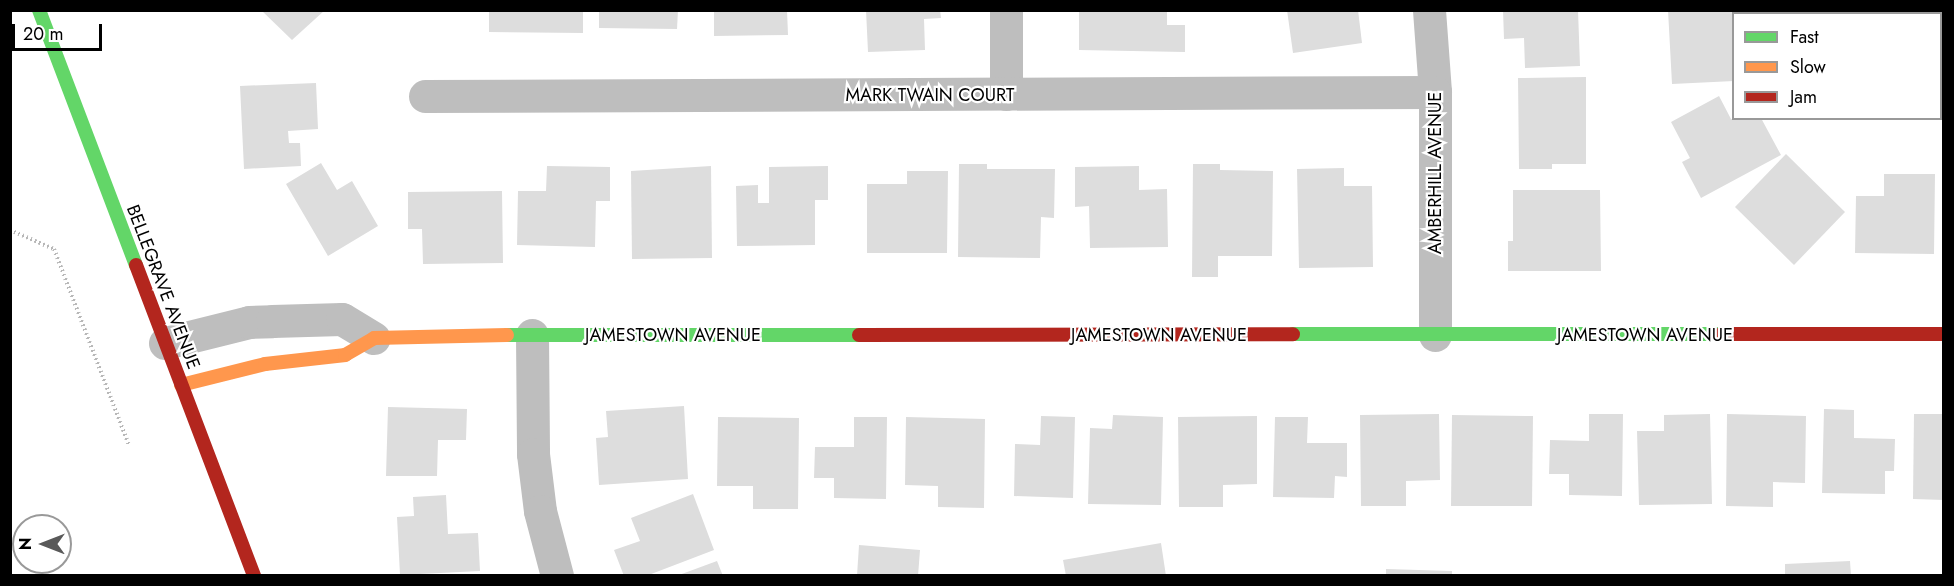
<!DOCTYPE html>
<style>
body{margin:0}
#map{position:relative;width:1954px;height:586px;overflow:hidden;background:#fff;font-family:Jost,sans-serif}
div>[style]{position:absolute}
.building>*{inset:0;background:#ddd}
.path>*{height:4px;margin-top:-2px;transform-origin:0;background:repeating-linear-gradient(90deg,#b8b8b8 0 1.5px,transparent 0 4.5px)}
.street>*{height:33px;margin:-16.5px;padding:0 16.5px;transform-origin:16.5px;border-radius:16.5px;background:#bebebe}
.fast>*{height:14px;margin:-7px;padding:0 7px;transform-origin:7px;border-radius:7px;background:#63d668}
.slow>*{height:14px;margin:-7px;padding:0 7px;transform-origin:7px;border-radius:7px;background:#ff974d}
.jam>*{height:14px;margin:-7px;padding:0 7px;transform-origin:7px;border-radius:7px;background:#b3261e}
span{translate:-50% -50%;white-space:nowrap;text-align:center;line-height:1.15;-webkit-text-stroke:4.5px #fff;paint-order:stroke}
.street-label{font-size:18px;color:#000}
.frame{position:absolute;inset:0;border:12px solid #000;pointer-events:none}
.legend{position:absolute;left:1732px;top:12px;width:210px;height:108px;box-sizing:border-box;background:#fff;border:2px solid #999;margin:0;padding:8px 10px;list-style:none;font-size:18px;color:#000}
.legend li{display:flex;align-items:center;gap:12px;height:30px}
.legend b{width:30px;border:2px solid #999}
.north{position:absolute;left:12px;top:514px;width:60px;height:60px;box-sizing:border-box;background:#fff;border:2px solid #999;border-radius:50%;rotate:270deg;font-size:16px;font-weight:700;line-height:24px;text-align:center;color:#000}
.north::after{content:'';display:block;margin:auto;width:21px;height:27px;background:#595959;clip-path:polygon(50% 0,100% 100%,50% 72%,0 100%)}
.scale{position:absolute;left:12px;top:24px;width:90px;height:27px;box-sizing:border-box;border:3px solid #000;border-top:0;padding-left:8px;font-size:18px;line-height:21px;white-space:nowrap;color:#000;-webkit-text-stroke:4px #fff;paint-order:stroke}
</style>
<div id="map">
<div class="building">
<i style="clip-path:polygon(261px 10px,325px 10px,292px 40px)"></i>
<i style="clip-path:polygon(489px 10px,583px 10px,583px 33px,489px 32px)"></i>
<i style="clip-path:polygon(599px 10px,678px 10px,677px 29px,599px 28px)"></i>
<i style="clip-path:polygon(714px 10px,787px 10px,788px 35px,714px 36px)"></i>
<i style="clip-path:polygon(866px 10px,940px 10px,941px 18px,924px 19px,925px 50px,868px 52px)"></i>
<i style="clip-path:polygon(1079px 10px,1167px 10px,1167px 25px,1185px 25px,1185px 52px,1079px 50px)"></i>
<i style="clip-path:polygon(1287px 10px,1358px 10px,1362px 43px,1293px 53px)"></i>
<i style="clip-path:polygon(1503px 10px,1578px 10px,1580px 66px,1525px 68px,1524px 38px,1504px 39px)"></i>
<i style="clip-path:polygon(1668px 10px,1738px 10px,1738px 14px,1734px 14px,1734px 81px,1672px 84px)"></i>
<i style="clip-path:polygon(1888px 10px,1944px 10px,1944px 39px,1940px 39px,1940px 14px,1888px 14px)"></i>
<i style="clip-path:polygon(1586px 77px,1586px 164px,1552px 164px,1552px 169px,1519px 169px,1518px 78px)"></i>
<i style="clip-path:polygon(316px 83px,318px 129px,288px 131px,289px 143px,300px 143px,301px 166px,244px 169px,240px 86px)"></i>
<i style="clip-path:polygon(1719px 96px,1731px 119px,1761px 118px,1781px 155px,1701px 198px,1682px 162px,1690px 158px,1671px 122px)"></i>
<i style="clip-path:polygon(1786px 154px,1845px 212px,1794px 265px,1735px 207px)"></i>
<i style="clip-path:polygon(321px 163px,337px 190px,352px 181px,378px 226px,328px 256px,286px 184px)"></i>
<i style="clip-path:polygon(959px 164px,987px 164px,987px 169px,1055px 169px,1054px 218px,1041px 217px,1040px 258px,958px 257px)"></i>
<i style="clip-path:polygon(1193px 164px,1220px 164px,1220px 170px,1273px 171px,1272px 256px,1218px 256px,1218px 277px,1192px 277px)"></i>
<i style="clip-path:polygon(547px 166px,610px 167px,610px 201px,596px 201px,595px 247px,517px 245px,518px 191px,546px 191px)"></i>
<i style="clip-path:polygon(711px 166px,712px 258px,632px 259px,631px 171px)"></i>
<i style="clip-path:polygon(828px 166px,828px 200px,815px 200px,815px 245px,737px 246px,736px 186px,758px 185px,758px 203px,769px 203px,769px 167px)"></i>
<i style="clip-path:polygon(1139px 166px,1139px 190px,1167px 189px,1168px 247px,1090px 248px,1089px 206px,1075px 207px,1075px 167px)"></i>
<i style="clip-path:polygon(1344px 168px,1344px 186px,1372px 186px,1373px 267px,1299px 268px,1297px 169px)"></i>
<i style="clip-path:polygon(907px 171px,948px 171px,947px 253px,867px 253px,867px 184px,907px 184px)"></i>
<i style="clip-path:polygon(1884px 174px,1935px 174px,1934px 254px,1855px 253px,1856px 196px,1884px 196px)"></i>
<i style="clip-path:polygon(1513px 190px,1600px 190px,1601px 271px,1508px 271px,1508px 241px,1513px 241px)"></i>
<i style="clip-path:polygon(502px 191px,503px 263px,423px 264px,422px 229px,408px 229px,408px 192px)"></i>
<i style="clip-path:polygon(684px 406px,688px 479px,599px 485px,596px 438px,608px 437px,606px 411px)"></i>
<i style="clip-path:polygon(388px 407px,467px 409px,466px 440px,438px 440px,437px 476px,386px 476px)"></i>
<i style="clip-path:polygon(1824px 409px,1854px 410px,1854px 438px,1895px 439px,1894px 471px,1885px 471px,1885px 494px,1822px 493px)"></i>
<i style="clip-path:polygon(1439px 414px,1440px 480px,1406px 481px,1406px 506px,1361px 506px,1360px 415px)"></i>
<i style="clip-path:polygon(1589px 414px,1623px 414px,1622px 496px,1569px 495px,1569px 474px,1549px 474px,1550px 440px,1589px 441px)"></i>
<i style="clip-path:polygon(1710px 414px,1712px 504px,1639px 505px,1637px 431px,1664px 431px,1664px 415px)"></i>
<i style="clip-path:polygon(1727px 414px,1806px 416px,1805px 483px,1773px 482px,1773px 507px,1726px 506px)"></i>
<i style="clip-path:polygon(1914px 414px,1944px 414px,1944px 500px,1913px 499px)"></i>
<i style="clip-path:polygon(1113px 415px,1163px 417px,1161px 505px,1088px 504px,1090px 428px,1112px 429px)"></i>
<i style="clip-path:polygon(1452px 415px,1533px 416px,1532px 506px,1451px 506px)"></i>
<i style="clip-path:polygon(1041px 416px,1075px 417px,1073px 498px,1014px 496px,1015px 444px,1040px 445px)"></i>
<i style="clip-path:polygon(1257px 416px,1257px 484px,1223px 485px,1223px 507px,1179px 507px,1178px 417px)"></i>
<i style="clip-path:polygon(718px 417px,799px 418px,798px 509px,753px 509px,753px 486px,717px 486px)"></i>
<i style="clip-path:polygon(854px 417px,887px 417px,886px 499px,834px 498px,834px 478px,814px 478px,815px 447px,854px 447px)"></i>
<i style="clip-path:polygon(906px 417px,985px 419px,984px 508px,938px 507px,938px 486px,905px 485px)"></i>
<i style="clip-path:polygon(1275px 417px,1308px 417px,1307px 443px,1347px 443px,1347px 477px,1335px 476px,1334px 498px,1273px 497px)"></i>
<i style="clip-path:polygon(693px 494px,714px 550px,646px 576px,624px 576px,614px 550px,640px 541px,631px 518px)"></i>
<i style="clip-path:polygon(446px 495px,448px 534px,478px 533px,480px 571px,400px 575px,397px 517px,414px 516px,413px 497px)"></i>
<i style="clip-path:polygon(1161px 543px,1166px 576px,1066px 576px,1063px 560px)"></i>
<i style="clip-path:polygon(859px 545px,920px 550px,918px 576px,857px 576px)"></i>
<i style="clip-path:polygon(717px 561px,723px 576px,679px 576px,679px 575px)"></i>
<i style="clip-path:polygon(1850px 561px,1851px 576px,1785px 576px,1785px 564px)"></i>
<i style="clip-path:polygon(1386px 569px,1452px 571px,1452px 576px,1386px 576px)"></i>
</div>
<div class="path">
<i style="left:10px;top:230px;width:48px;rotate:23.4deg"></i>
<i style="left:54px;top:249px;width:210px;rotate:69.1deg"></i>
</div>
<div class="street">
<i style="left:1429px;top:10px;width:82px;rotate:85.8deg"></i>
<i style="left:1435px;top:92px;width:243px;rotate:90deg"></i>
<i style="left:1818px;top:10px;width:4px;rotate:90deg"></i>
<i style="left:1006px;top:94px;width:84px;rotate:-90deg"></i>
<i style="left:425px;top:96px;width:1010px;rotate:-0.23deg"></i>
<i style="left:1940px;top:97px;width:4px"></i>
<i style="left:532px;top:335px;width:119px;rotate:89.5deg"></i>
<i style="left:533px;top:454px;width:57px;rotate:83deg"></i>
<i style="left:540px;top:511px;width:67px;rotate:75.3deg"></i>
<i style="left:165px;top:343px;width:87px;rotate:-14deg"></i>
<i style="left:249px;top:322px;width:23px;rotate:-2deg"></i>
<i style="left:272px;top:321px;width:70px;rotate:-1.6deg"></i>
<i style="left:342px;top:319px;width:37px;rotate:31deg"></i>
</div>
<div class="fast">
<i style="left:39px;top:10px;width:273px;rotate:69.2deg"></i>
<i style="left:1293px;top:334px;width:428px"></i>
<i style="left:507px;top:335px;width:352px"></i>
</div>
<div class="slow">
<i style="left:181px;top:385px;width:87px;rotate:-14deg"></i>
<i style="left:265px;top:364px;width:81px;rotate:-6.4deg"></i>
<i style="left:345px;top:355px;width:34px;rotate:-30deg"></i>
<i style="left:374px;top:338px;width:133px;rotate:-1.3deg"></i>
</div>
<div class="jam">
<i style="left:136px;top:265px;width:333px;rotate:69.2deg"></i>
<i style="left:1721px;top:334px;width:223px"></i>
<i style="left:859px;top:335px;width:434px;rotate:-0.1deg"></i>
</div>
<div class="street-label">
<span style="left:930px;top:95px">MARK TWAIN COURT</span>
<span style="left:1435px;top:173px;rotate:-90deg">AMBERHILL AVENUE</span>
<span style="left:163px;top:287px;rotate:69deg">BELLEGRAVE AVENUE</span>
<span style="left:673px;top:335px">JAMESTOWN AVENUE</span>
<span style="left:1159px;top:335px">JAMESTOWN AVENUE</span>
<span style="left:1645px;top:335px">JAMESTOWN AVENUE</span>
</div>
<div class="frame"></div>
<ul class="legend">
<li><b style="height:8px;background:#63d668"></b>Fast</li>
<li><b style="height:8px;background:#ff974d"></b>Slow</li>
<li><b style="height:8px;background:#b3261e"></b>Jam</li>
</ul>
<div class="north">N</div>
<div class="scale">20 m</div>
</div>
